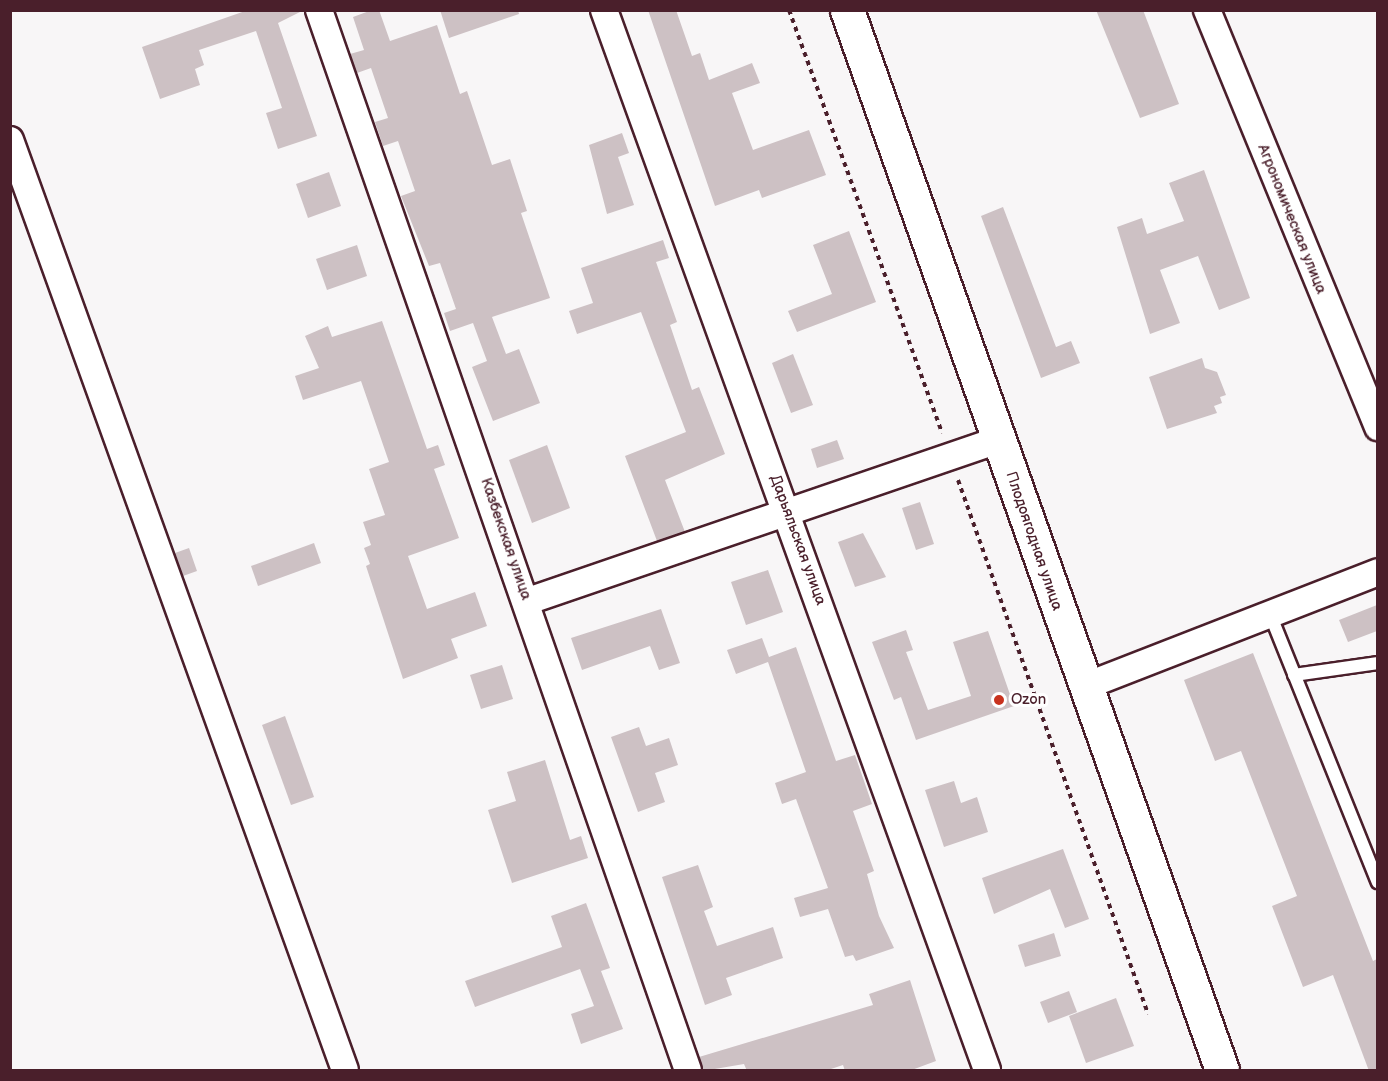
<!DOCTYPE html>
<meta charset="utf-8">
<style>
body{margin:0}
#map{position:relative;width:1388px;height:1081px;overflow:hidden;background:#f8f6f7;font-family:"Balsamiq Sans",sans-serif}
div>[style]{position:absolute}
.building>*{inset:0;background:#cdc1c4}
.path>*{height:4px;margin-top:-2px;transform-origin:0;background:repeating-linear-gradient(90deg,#4a1f2b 0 4.5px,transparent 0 9px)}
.roads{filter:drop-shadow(2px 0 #4a1f2b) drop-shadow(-2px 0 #4a1f2b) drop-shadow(0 2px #4a1f2b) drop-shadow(0 -2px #4a1f2b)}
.lane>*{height:12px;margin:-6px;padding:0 6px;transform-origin:6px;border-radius:6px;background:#fff}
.street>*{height:26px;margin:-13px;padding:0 13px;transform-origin:13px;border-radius:13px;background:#fff}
.secondary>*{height:33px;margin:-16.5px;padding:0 16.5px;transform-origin:16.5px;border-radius:16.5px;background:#fff}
.dots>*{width:16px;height:16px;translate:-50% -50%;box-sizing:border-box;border:3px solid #fff;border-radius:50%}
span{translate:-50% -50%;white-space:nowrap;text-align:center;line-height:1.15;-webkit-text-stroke:6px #fff;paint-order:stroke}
.street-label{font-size:15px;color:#4a1f2b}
.poi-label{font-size:15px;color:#4a1f2b}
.left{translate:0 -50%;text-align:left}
.frame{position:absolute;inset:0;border:12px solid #4a1f2b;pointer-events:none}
</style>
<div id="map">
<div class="building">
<i style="clip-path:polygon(248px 10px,304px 10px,278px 23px,317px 136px,278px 149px,266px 113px,282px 108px,256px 31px,199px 50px,204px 65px,195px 69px,200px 85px,160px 99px,142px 47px)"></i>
<i style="clip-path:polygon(372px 10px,379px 10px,390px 41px,437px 25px,460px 94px,467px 91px,492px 165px,510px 159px,527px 211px,521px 213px,550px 298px,492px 317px,506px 354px,519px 349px,540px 403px,493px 421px,472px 367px,487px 361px,473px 323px,450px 331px,444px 313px,456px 309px,440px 263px,429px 266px,401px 196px,415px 191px,398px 141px,383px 146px,375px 122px,388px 118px,371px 68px,357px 73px,350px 54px,364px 50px,353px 17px)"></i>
<i style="clip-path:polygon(440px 10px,518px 10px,519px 14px,449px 38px)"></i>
<i style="clip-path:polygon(648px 10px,676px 10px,692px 56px,700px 53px,709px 80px,752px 63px,760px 83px,732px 93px,753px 150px,809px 130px,826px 175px,762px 198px,759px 190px,715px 206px)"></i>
<i style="clip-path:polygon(1096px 10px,1143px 10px,1179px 104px,1140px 118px)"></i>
<i style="clip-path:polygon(622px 133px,629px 153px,618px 157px,634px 205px,607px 214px,589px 145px)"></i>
<i style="clip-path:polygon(1204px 170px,1250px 298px,1219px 310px,1198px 256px,1160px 270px,1180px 323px,1150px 334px,1117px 227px,1142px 218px,1147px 234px,1184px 221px,1169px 183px)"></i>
<i style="clip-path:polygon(329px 172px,341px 206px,308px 218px,296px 184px)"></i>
<i style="clip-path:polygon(1003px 207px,1056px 347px,1071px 341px,1080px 363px,1041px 378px,981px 216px)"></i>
<i style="clip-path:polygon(849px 231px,876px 302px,797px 332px,788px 311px,832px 294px,813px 245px)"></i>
<i style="clip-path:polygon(663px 240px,669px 258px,656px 262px,677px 322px,670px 325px,692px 390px,699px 387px,725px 454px,665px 480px,685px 532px,657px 541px,625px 456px,686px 432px,641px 312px,577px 334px,569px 311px,593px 303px,581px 268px)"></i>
<i style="clip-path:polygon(357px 245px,367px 276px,327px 290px,316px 259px)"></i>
<i style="clip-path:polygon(382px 321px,427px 449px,438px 445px,445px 465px,434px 469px,459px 538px,408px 556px,427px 609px,475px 592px,487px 626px,451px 639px,458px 658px,403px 679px,366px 566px,370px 564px,364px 548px,371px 545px,363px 522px,385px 515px,369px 469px,389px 462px,361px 381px,303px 400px,295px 376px,319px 368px,305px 336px,328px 326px,332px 337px)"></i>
<i style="clip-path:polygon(793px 354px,813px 405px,791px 413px,772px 363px)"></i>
<i style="clip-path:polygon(1202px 358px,1205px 368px,1217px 372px,1226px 395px,1220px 397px,1222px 403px,1214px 406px,1217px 413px,1167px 429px,1149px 377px)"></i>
<i style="clip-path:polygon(837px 440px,844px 459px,817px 468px,811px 449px)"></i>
<i style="clip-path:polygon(547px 445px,570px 508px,532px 523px,509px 460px)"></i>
<i style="clip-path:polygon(920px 502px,934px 544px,916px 550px,902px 508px)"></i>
<i style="clip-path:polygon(863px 533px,886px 577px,855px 587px,838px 542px)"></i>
<i style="clip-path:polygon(314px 543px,321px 563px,258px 586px,251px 566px)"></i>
<i style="clip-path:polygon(189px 548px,197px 571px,183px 576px,175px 553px)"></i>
<i style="clip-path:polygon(768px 570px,783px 612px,746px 625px,731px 582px)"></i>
<i style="clip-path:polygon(1377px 605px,1377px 631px,1348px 642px,1339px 620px)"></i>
<i style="clip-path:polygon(661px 609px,680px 663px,659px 670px,650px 646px,582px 670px,571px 638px)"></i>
<i style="clip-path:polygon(906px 630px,913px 650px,906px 652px,928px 710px,971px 696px,953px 642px,988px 631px,1014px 706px,916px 740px,901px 697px,894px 700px,872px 642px)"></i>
<i style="clip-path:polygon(762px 638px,769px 657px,796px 647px,836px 761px,855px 755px,872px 804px,853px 811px,874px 871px,867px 874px,879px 916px,894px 948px,856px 961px,853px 955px,845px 957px,828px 909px,800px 917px,794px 898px,828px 888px,796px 799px,782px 804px,775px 783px,806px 772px,768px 662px,736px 674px,727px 650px)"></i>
<i style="clip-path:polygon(1253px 653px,1373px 961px,1377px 959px,1377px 1071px,1369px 1071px,1333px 975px,1303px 987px,1272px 906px,1297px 896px,1241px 751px,1215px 761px,1184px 680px)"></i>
<i style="clip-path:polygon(502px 665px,513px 699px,481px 709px,470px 675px)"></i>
<i style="clip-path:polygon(285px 716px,314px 797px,291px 805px,262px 725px)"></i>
<i style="clip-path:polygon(639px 727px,646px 746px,669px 738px,678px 765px,655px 773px,665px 802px,638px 812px,611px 737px)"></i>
<i style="clip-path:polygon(545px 760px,570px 840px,581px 836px,588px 858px,512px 883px,488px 810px,516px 801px,507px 772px)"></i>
<i style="clip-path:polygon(954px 781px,961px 803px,977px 797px,988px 832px,944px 847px,925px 790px)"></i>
<i style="clip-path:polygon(1063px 849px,1089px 919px,1065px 928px,1050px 889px,994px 914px,982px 878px)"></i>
<i style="clip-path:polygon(698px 865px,713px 907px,704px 911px,717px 946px,773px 927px,783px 958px,726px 978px,732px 995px,705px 1005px,662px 877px)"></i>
<i style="clip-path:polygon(586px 903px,610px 968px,601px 971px,623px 1029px,581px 1044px,571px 1014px,594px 1006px,580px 969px,475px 1007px,465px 981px,562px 947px,551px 916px)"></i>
<i style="clip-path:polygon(1054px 933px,1061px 956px,1025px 967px,1018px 945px)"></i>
<i style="clip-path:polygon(910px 980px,936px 1061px,909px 1071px,845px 1071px,843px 1065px,825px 1071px,747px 1071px,744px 1064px,703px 1071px,699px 1057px,873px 1005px,869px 994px)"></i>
<i style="clip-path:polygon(1069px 991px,1077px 1012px,1048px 1023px,1040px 1002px)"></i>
<i style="clip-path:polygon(1116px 998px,1134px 1046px,1086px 1063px,1069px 1016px)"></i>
</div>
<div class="path">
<i style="left:789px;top:10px;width:450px;rotate:70.1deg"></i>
<i style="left:958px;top:480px;width:567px;rotate:70.41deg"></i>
</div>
<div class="roads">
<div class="lane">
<i style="left:1270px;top:614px;width:289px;rotate:68.1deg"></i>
<i style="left:1294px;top:675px;width:85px;rotate:-8.1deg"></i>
</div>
<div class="street">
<i style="left:319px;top:10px;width:1122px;rotate:70.81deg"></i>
<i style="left:604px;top:10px;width:1127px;rotate:70.13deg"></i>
<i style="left:1207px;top:10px;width:451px;rotate:67.7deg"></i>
<i style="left:10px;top:140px;width:988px;rotate:70.19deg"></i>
<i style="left:528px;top:601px;width:498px;rotate:-18.9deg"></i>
<i style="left:1086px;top:686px;width:313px;rotate:-21.3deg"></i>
</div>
<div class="secondary">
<i style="left:847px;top:10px;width:1124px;rotate:70.52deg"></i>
</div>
</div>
<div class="dots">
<i style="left:999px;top:700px;background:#c8321e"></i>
</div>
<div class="street-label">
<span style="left:1292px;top:219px;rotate:68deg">Агрономическая улица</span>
<span style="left:506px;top:539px;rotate:71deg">Казбекская улица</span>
<span style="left:798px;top:540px;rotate:70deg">Дарьяльская улица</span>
<span style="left:1034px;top:541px;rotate:71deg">Плодоягодная улица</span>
</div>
<div class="poi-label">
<span class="left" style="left:1011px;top:700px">Ozon</span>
</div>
<div class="frame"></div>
</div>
